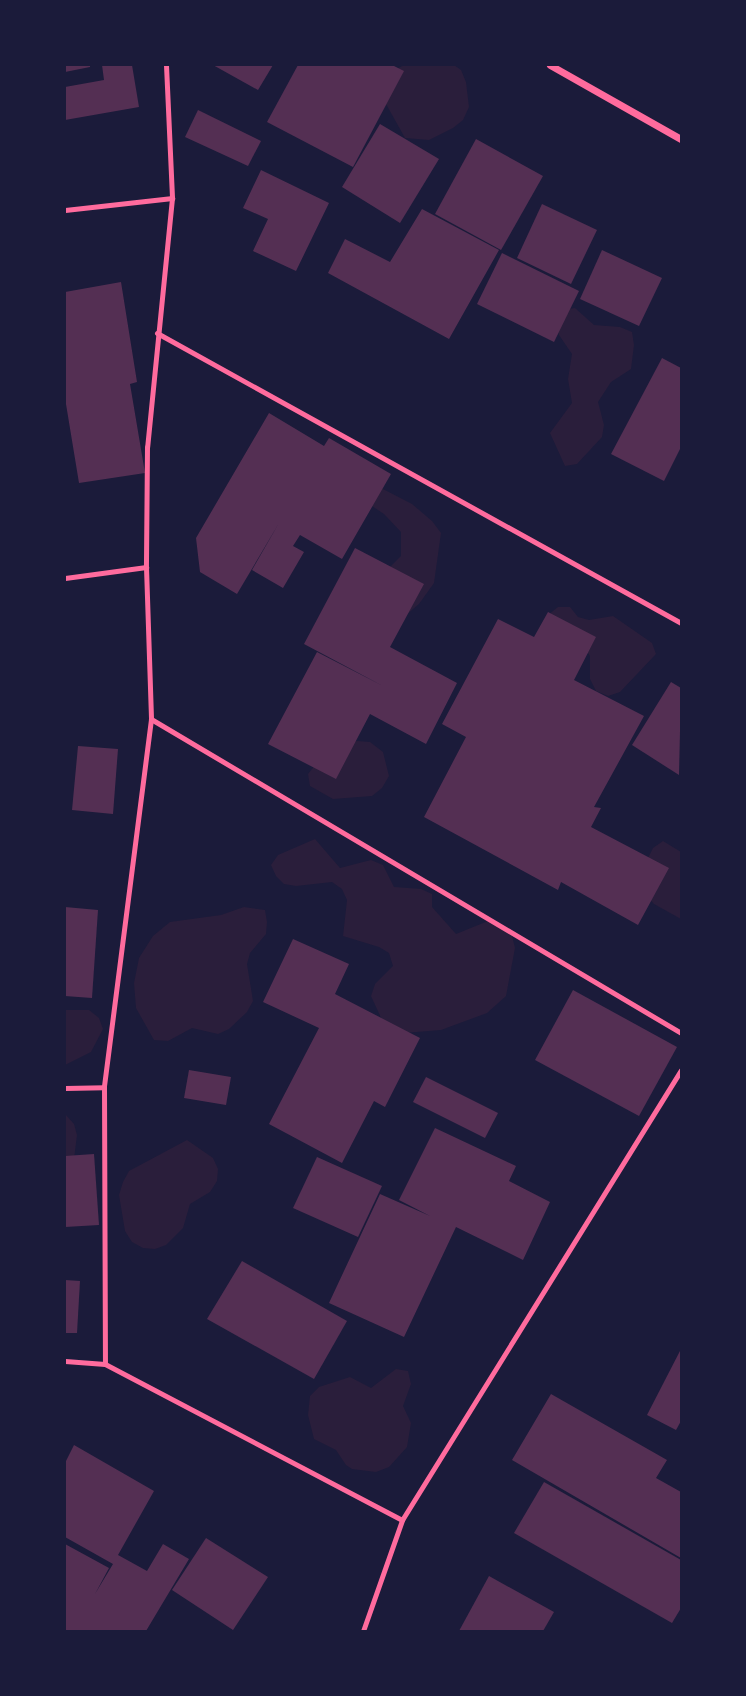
<!DOCTYPE html>
<style>
body{margin:0}
#map{position:relative;width:746px;height:1696px;overflow:hidden;background:#1b1b3a;font-family:"Archivo Narrow",sans-serif}
div>[style]{position:absolute}
.green>*{inset:0;background:#2a1e3b}
.building>*{inset:0;background:#542f53}
.service>*{height:5px;margin:-2.5px;padding:0 2.5px;transform-origin:2.5px;border-radius:2.5px;background:#ff6b9d}
.minor>*{height:7px;margin:-3.5px;padding:0 3.5px;transform-origin:3.5px;border-radius:3.5px;background:#ff6b9d}
span{translate:-50% -50%;white-space:nowrap;text-align:center;line-height:1.15;-webkit-text-stroke:5px #1b1b3a;paint-order:stroke}
.frame{position:absolute;inset:0;border:66px solid #1b1b3a;pointer-events:none}
</style>
<div id="map">
<div class="green">
<i style="clip-path:polygon(404px 65px,454px 65px,461px 70px,466px 82px,469px 107px,463px 120px,453px 128px,429px 140px,405px 138px,386px 104px,395px 70px)"></i>
<i style="clip-path:polygon(575px 308px,594px 325px,620px 327px,632px 332px,634px 345px,631px 369px,611px 382px,598px 402px,604px 425px,602px 437px,577px 464px,565px 466px,550px 433px,572px 403px,568px 379px,572px 354px,559px 335px,557px 322px,562px 310px)"></i>
<i style="clip-path:polygon(381px 488px,412px 504px,432px 521px,441px 533px,434px 583px,419px 604px,399px 621px,375px 582px,401px 556px,401px 532px,384px 514px,363px 500px)"></i>
<i style="clip-path:polygon(558px 607px,570px 607px,578px 617px,589px 620px,613px 616px,652px 643px,656px 654px,620px 692px,608px 696px,596px 691px,590px 679px,590px 656px,583px 645px,548px 615px)"></i>
<i style="clip-path:polygon(358px 741px,370px 742px,383px 752px,389px 776px,382px 788px,372px 796px,333px 799px,310px 786px,308px 774px,324px 754px,347px 742px)"></i>
<i style="clip-path:polygon(315px 839px,340px 868px,371px 860px,383px 865px,394px 887px,421px 889px,432px 894px,432px 907px,456px 934px,493px 919px,512px 936px,515px 948px,506px 996px,487px 1013px,441px 1030px,404px 1033px,382px 1020px,371px 996px,375px 984px,393px 966px,389px 953px,379px 947px,343px 936px,347px 900px,342px 889px,332px 882px,296px 886px,284px 884px,276px 876px,271px 865px,278px 855px)"></i>
<i style="clip-path:polygon(663px 841px,681px 852px,681px 919px,654px 904px,646px 895px,642px 870px,653px 848px)"></i>
<i style="clip-path:polygon(244px 907px,265px 910px,267px 922px,266px 934px,250px 953px,247px 964px,253px 1001px,247px 1012px,229px 1029px,218px 1034px,192px 1028px,168px 1041px,154px 1040px,136px 1008px,134px 983px,139px 958px,153px 936px,170px 922px,221px 915px)"></i>
<i style="clip-path:polygon(65px 1010px,89px 1010px,99px 1018px,103px 1029px,91px 1052px,65px 1065px)"></i>
<i style="clip-path:polygon(65px 1114px,74px 1124px,77px 1135px,74px 1159px,65px 1169px)"></i>
<i style="clip-path:polygon(187px 1140px,213px 1158px,218px 1169px,217px 1181px,210px 1192px,190px 1204px,183px 1228px,166px 1245px,155px 1249px,143px 1248px,132px 1242px,125px 1231px,119px 1195px,123px 1182px,129px 1171px)"></i>
<i style="clip-path:polygon(396px 1369px,408px 1371px,411px 1384px,403px 1406px,411px 1423px,407px 1447px,389px 1467px,376px 1472px,352px 1469px,346px 1465px,336px 1450px,314px 1439px,308px 1415px,310px 1396px,319px 1387px,350px 1377px,371px 1388px)"></i>
</div>
<div class="building">
<i style="clip-path:polygon(65px 65px,90px 65px,90px 67px,65px 72px)"></i>
<i style="clip-path:polygon(102px 65px,132px 65px,139px 107px,65px 120px,65px 87px,104px 80px)"></i>
<i style="clip-path:polygon(213px 65px,273px 65px,258px 90px)"></i>
<i style="clip-path:polygon(298px 65px,392px 65px,404px 71px,353px 167px,267px 122px)"></i>
<i style="clip-path:polygon(198px 110px,261px 141px,248px 166px,185px 137px)"></i>
<i style="clip-path:polygon(380px 124px,439px 159px,400px 223px,342px 187px)"></i>
<i style="clip-path:polygon(476px 139px,543px 176px,501px 250px,435px 214px)"></i>
<i style="clip-path:polygon(261px 170px,329px 203px,296px 271px,253px 251px,268px 219px,243px 208px)"></i>
<i style="clip-path:polygon(542px 204px,597px 230px,571px 284px,517px 258px)"></i>
<i style="clip-path:polygon(422px 209px,499px 250px,449px 339px,328px 273px,345px 239px,390px 262px)"></i>
<i style="clip-path:polygon(602px 250px,662px 278px,639px 326px,580px 299px)"></i>
<i style="clip-path:polygon(502px 253px,579px 291px,554px 342px,477px 304px)"></i>
<i style="clip-path:polygon(121px 282px,137px 382px,130px 384px,145px 473px,79px 483px,65px 398px,65px 292px)"></i>
<i style="clip-path:polygon(662px 358px,681px 368px,681px 447px,664px 481px,611px 454px)"></i>
<i style="clip-path:polygon(269px 413px,324px 446px,329px 438px,391px 474px,342px 559px,300px 535px,293px 546px,304px 552px,283px 588px,252px 570px,279px 523px,237px 594px,200px 572px,196px 538px)"></i>
<i style="clip-path:polygon(355px 548px,424px 584px,390px 647px,457px 683px,426px 744px,370px 714px,336px 779px,268px 744px,317px 652px,383px 686px,304px 644px)"></i>
<i style="clip-path:polygon(548px 612px,596px 637px,574px 680px,644px 716px,594px 807px,601px 808px,591px 827px,669px 868px,638px 925px,561px 882px,558px 890px,424px 817px,466px 737px,442px 724px,498px 619px,534px 637px)"></i>
<i style="clip-path:polygon(671px 682px,681px 688px,679px 775px,632px 745px)"></i>
<i style="clip-path:polygon(78px 746px,118px 749px,113px 814px,72px 810px)"></i>
<i style="clip-path:polygon(65px 907px,98px 910px,92px 998px,65px 996px)"></i>
<i style="clip-path:polygon(293px 939px,349px 964px,335px 994px,420px 1038px,385px 1107px,374px 1101px,342px 1163px,269px 1124px,319px 1028px,263px 1002px)"></i>
<i style="clip-path:polygon(573px 990px,677px 1047px,639px 1116px,535px 1060px)"></i>
<i style="clip-path:polygon(189px 1070px,231px 1077px,226px 1105px,184px 1098px)"></i>
<i style="clip-path:polygon(426px 1077px,498px 1113px,485px 1138px,413px 1102px)"></i>
<i style="clip-path:polygon(435px 1128px,516px 1166px,509px 1181px,550px 1202px,523px 1260px,456px 1227px,404px 1337px,329px 1303px,380px 1194px,430px 1216px,399px 1200px)"></i>
<i style="clip-path:polygon(94px 1154px,99px 1225px,65px 1227px,65px 1156px)"></i>
<i style="clip-path:polygon(317px 1157px,382px 1186px,358px 1237px,293px 1208px)"></i>
<i style="clip-path:polygon(242px 1261px,347px 1321px,314px 1379px,207px 1319px)"></i>
<i style="clip-path:polygon(65px 1280px,80px 1281px,77px 1333px,65px 1333px)"></i>
<i style="clip-path:polygon(681px 1349px,681px 1421px,676px 1430px,647px 1415px)"></i>
<i style="clip-path:polygon(551px 1394px,667px 1460px,656px 1478px,681px 1492px,681px 1558px,512px 1460px)"></i>
<i style="clip-path:polygon(74px 1445px,154px 1491px,118px 1555px,147px 1571px,163px 1544px,189px 1559px,146px 1631px,65px 1631px,65px 1544px,109px 1568px,95px 1594px,113px 1564px,65px 1537px,65px 1463px)"></i>
<i style="clip-path:polygon(544px 1482px,681px 1560px,681px 1608px,672px 1623px,514px 1533px)"></i>
<i style="clip-path:polygon(206px 1538px,268px 1577px,233px 1630px,172px 1590px)"></i>
<i style="clip-path:polygon(489px 1576px,554px 1612px,543px 1631px,459px 1631px)"></i>
</div>
<div class="service">
<i style="left:166px;top:65px;width:133px;rotate:87.4deg"></i>
<i style="left:172px;top:198px;width:250px;rotate:95.7deg"></i>
<i style="left:147px;top:447px;width:120px;rotate:90.5deg"></i>
<i style="left:146px;top:567px;width:152px;rotate:88.1deg"></i>
<i style="left:151px;top:719px;width:371px;rotate:97.3deg"></i>
<i style="left:104px;top:1087px;width:277px;rotate:89.8deg"></i>
<i style="left:105px;top:1364px;width:335px;rotate:27.7deg"></i>
<i style="left:65px;top:210px;width:108px;rotate:-6.4deg"></i>
<i style="left:157px;top:333px;width:599px;rotate:28.96deg"></i>
<i style="left:65px;top:578px;width:82px;rotate:-7.7deg"></i>
<i style="left:151px;top:719px;width:616px;rotate:30.64deg"></i>
<i style="left:65px;top:1088px;width:39px;rotate:-1deg"></i>
<i style="left:65px;top:1361px;width:40px;rotate:4.3deg"></i>
<i style="left:363px;top:1631px;width:118px;rotate:-70.6deg"></i>
<i style="left:402px;top:1520px;width:529px;rotate:-58.2deg"></i>
</div>
<div class="minor">
<i style="left:550px;top:65px;width:150px;rotate:29.5deg"></i>
</div>
<div class="frame"></div>
</div>
